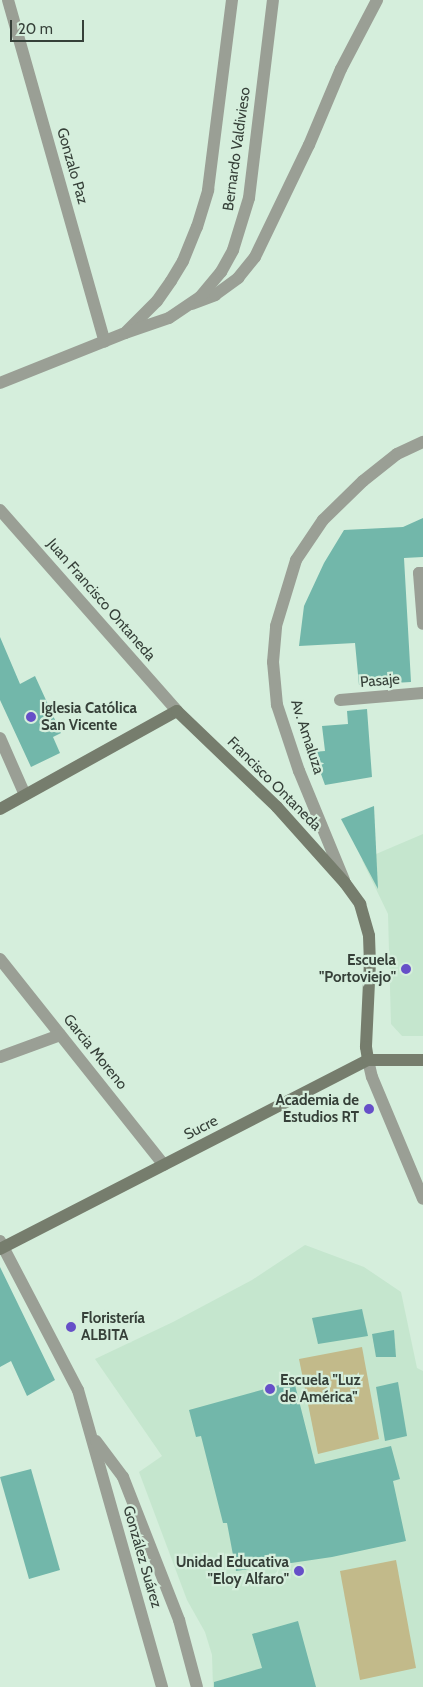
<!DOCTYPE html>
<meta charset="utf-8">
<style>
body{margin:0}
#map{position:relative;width:423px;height:1687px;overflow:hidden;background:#d5eedc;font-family:Cabin,sans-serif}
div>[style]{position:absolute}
.built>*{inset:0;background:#c5e6ce}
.green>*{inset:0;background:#c2ba8a}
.building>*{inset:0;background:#72b7aa}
.minor>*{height:12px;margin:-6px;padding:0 6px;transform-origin:6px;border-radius:6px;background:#9a9f95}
.tertiary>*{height:12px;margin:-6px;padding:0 6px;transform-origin:6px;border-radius:6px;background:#9a9f95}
.secondary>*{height:12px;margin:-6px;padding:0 6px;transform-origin:6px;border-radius:6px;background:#767d6d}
.dots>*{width:14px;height:14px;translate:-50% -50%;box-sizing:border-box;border:2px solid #d5eedc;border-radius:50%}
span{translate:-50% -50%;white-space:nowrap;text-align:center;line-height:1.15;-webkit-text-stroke:4.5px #d5eedc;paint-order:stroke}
.street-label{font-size:15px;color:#364039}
.poi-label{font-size:15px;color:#364039;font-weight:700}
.left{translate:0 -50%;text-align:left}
.right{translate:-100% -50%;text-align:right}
.scale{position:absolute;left:10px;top:20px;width:74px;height:22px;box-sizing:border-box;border:2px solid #364039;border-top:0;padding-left:6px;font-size:15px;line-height:18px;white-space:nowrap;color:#364039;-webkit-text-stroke:4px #d5eedc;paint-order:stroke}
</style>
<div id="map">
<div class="built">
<i style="clip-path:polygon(423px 834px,423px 1036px,402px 1036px,391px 1024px,388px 914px,362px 860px)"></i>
<i style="clip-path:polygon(305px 1245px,364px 1267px,401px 1292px,417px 1368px,423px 1371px,423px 1687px,213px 1687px,212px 1655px,205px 1632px,187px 1600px,139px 1472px,162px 1456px,95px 1359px,173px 1322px,252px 1280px)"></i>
</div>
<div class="green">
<i style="clip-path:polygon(362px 1347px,379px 1439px,318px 1454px,299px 1359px)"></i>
<i style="clip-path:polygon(396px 1560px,416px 1668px,360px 1680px,340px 1571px)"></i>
</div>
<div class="building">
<i style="clip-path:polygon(423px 518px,423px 557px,404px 558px,411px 682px,359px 685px,355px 643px,299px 646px,304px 606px,324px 563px,344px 530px,403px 527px)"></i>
<i style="clip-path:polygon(0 637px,20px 684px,35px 676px,61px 733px,53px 737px,60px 753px,31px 767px,0 700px)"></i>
<i style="clip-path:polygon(367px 709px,372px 777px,325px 785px,313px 752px,325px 751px,322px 726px,348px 724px,347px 711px)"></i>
<i style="clip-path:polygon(374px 806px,378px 889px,341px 819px)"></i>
<i style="clip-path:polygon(0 1267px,55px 1380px,27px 1396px,11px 1361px,0 1367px)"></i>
<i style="clip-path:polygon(362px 1309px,368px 1336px,318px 1344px,312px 1318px)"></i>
<i style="clip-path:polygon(394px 1330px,396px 1357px,376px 1357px,372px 1334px)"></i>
<i style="clip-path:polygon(294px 1381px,315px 1464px,391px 1446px,400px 1479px,393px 1481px,406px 1541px,332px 1557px,236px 1571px,227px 1523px,223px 1523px,201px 1436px,196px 1437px,189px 1410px)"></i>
<i style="clip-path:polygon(398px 1382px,407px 1436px,385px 1441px,376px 1387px)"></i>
<i style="clip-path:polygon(31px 1469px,60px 1570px,29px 1579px,0 1477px)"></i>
<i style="clip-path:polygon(298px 1621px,316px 1687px,214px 1687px,214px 1682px,262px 1668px,252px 1634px)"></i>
</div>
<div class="minor">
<i style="left:8px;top:0;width:355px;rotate:74.2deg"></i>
<i style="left:192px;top:304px;width:25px;rotate:-21deg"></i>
<i style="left:215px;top:295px;width:29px;rotate:-36deg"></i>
<i style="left:238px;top:278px;width:27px;rotate:-51deg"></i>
<i style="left:255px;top:257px;width:124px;rotate:-64.3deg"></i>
<i style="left:309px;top:145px;width:82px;rotate:-67.2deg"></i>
<i style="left:341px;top:69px;width:78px;rotate:-62.4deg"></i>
<i style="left:0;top:510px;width:268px;rotate:48.6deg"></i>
<i style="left:423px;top:573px;width:4px;rotate:180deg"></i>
<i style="left:419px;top:573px;width:51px;rotate:85.5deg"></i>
<i style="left:340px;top:700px;width:83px;rotate:-4.8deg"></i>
<i style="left:0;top:738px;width:62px;rotate:66.3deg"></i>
<i style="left:344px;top:880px;width:118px;rotate:-112.4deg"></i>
<i style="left:299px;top:771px;width:70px;rotate:-108.4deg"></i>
<i style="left:277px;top:705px;width:43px;rotate:-95.3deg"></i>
<i style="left:273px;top:662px;width:36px;rotate:-85deg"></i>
<i style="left:276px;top:626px;width:69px;rotate:-73.1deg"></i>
<i style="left:296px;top:560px;width:48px;rotate:-56deg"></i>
<i style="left:323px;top:520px;width:56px;rotate:-44.3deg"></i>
<i style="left:363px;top:481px;width:43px;rotate:-38.5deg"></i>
<i style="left:397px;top:454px;width:29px;rotate:-25deg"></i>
<i style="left:0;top:959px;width:263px;rotate:51.5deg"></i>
<i style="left:0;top:1057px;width:64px;rotate:-20.1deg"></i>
<i style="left:368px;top:1060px;width:17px;rotate:77deg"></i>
<i style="left:372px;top:1077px;width:132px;rotate:67.3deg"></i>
<i style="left:0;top:1241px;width:168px;rotate:62.4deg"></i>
<i style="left:78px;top:1390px;width:309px;rotate:74.2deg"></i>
<i style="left:96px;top:1441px;width:45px;rotate:53.1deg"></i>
<i style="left:123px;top:1477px;width:154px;rotate:68.6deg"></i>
<i style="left:179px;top:1620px;width:69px;rotate:75deg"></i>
</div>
<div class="tertiary">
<i style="left:127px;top:331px;width:42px;rotate:-45deg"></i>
<i style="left:157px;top:301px;width:24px;rotate:-55deg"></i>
<i style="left:171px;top:281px;width:23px;rotate:-59deg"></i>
<i style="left:183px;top:261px;width:37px;rotate:-68deg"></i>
<i style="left:197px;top:227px;width:39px;rotate:-73deg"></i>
<i style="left:208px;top:190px;width:192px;rotate:-82.8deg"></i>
<i style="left:0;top:383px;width:135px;rotate:-21.8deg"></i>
<i style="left:125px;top:333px;width:46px;rotate:-18.8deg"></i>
<i style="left:169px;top:318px;width:37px;rotate:-34deg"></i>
<i style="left:200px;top:297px;width:33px;rotate:-50deg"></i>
<i style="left:221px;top:272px;width:25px;rotate:-61deg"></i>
<i style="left:233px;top:250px;width:54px;rotate:-72.9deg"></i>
<i style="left:249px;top:198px;width:199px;rotate:-83.1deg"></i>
</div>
<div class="secondary">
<i style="left:0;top:809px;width:202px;rotate:-29deg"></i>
<i style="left:177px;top:711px;width:139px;rotate:43.8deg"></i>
<i style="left:277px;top:807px;width:102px;rotate:48.2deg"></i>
<i style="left:345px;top:883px;width:26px;rotate:54deg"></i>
<i style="left:360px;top:904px;width:33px;rotate:74deg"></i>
<i style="left:369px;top:936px;width:25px;rotate:88deg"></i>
<i style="left:370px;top:961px;width:86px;rotate:92.7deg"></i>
<i style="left:366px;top:1047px;width:13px;rotate:81deg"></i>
<i style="left:0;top:1249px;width:414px;rotate:-27.2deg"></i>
<i style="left:368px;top:1060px;width:55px"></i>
</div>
<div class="dots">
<i style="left:31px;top:717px;background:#664fc8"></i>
<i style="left:406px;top:969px;background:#664fc8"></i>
<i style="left:369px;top:1109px;background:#664fc8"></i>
<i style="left:71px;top:1327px;background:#664fc8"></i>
<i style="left:270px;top:1389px;background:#664fc8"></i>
<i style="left:299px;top:1571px;background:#664fc8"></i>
</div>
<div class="street-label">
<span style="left:237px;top:149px;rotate:-82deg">Bernardo Valdivieso</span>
<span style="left:72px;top:166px;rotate:74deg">Gonzalo Paz</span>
<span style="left:101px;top:600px;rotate:49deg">Juan Francisco Ontaneda</span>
<span style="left:380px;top:681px;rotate:-5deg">Pasaje</span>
<span style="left:307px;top:737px;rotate:72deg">Av. Amaluza</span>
<span style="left:274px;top:784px;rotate:45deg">Francisco Ontaneda</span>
<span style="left:95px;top:1052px;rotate:51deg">Garcia Moreno</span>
<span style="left:201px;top:1128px;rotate:-27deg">Sucre</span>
<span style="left:142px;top:1557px;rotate:74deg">González Suárez</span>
</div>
<div class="poi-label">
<span class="left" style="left:41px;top:717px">Iglesia Católica<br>San Vicente</span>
<span class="right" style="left:396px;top:969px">Escuela<br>"Portoviejo"</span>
<span class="right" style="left:359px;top:1109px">Academia de<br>Estudios RT</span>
<span class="left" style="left:81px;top:1327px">Floristería<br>ALBITA</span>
<span class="left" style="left:280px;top:1389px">Escuela "Luz<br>de América"</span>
<span class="right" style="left:289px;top:1571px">Unidad Educativa<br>"Eloy Alfaro"</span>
</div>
<div class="scale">20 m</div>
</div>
